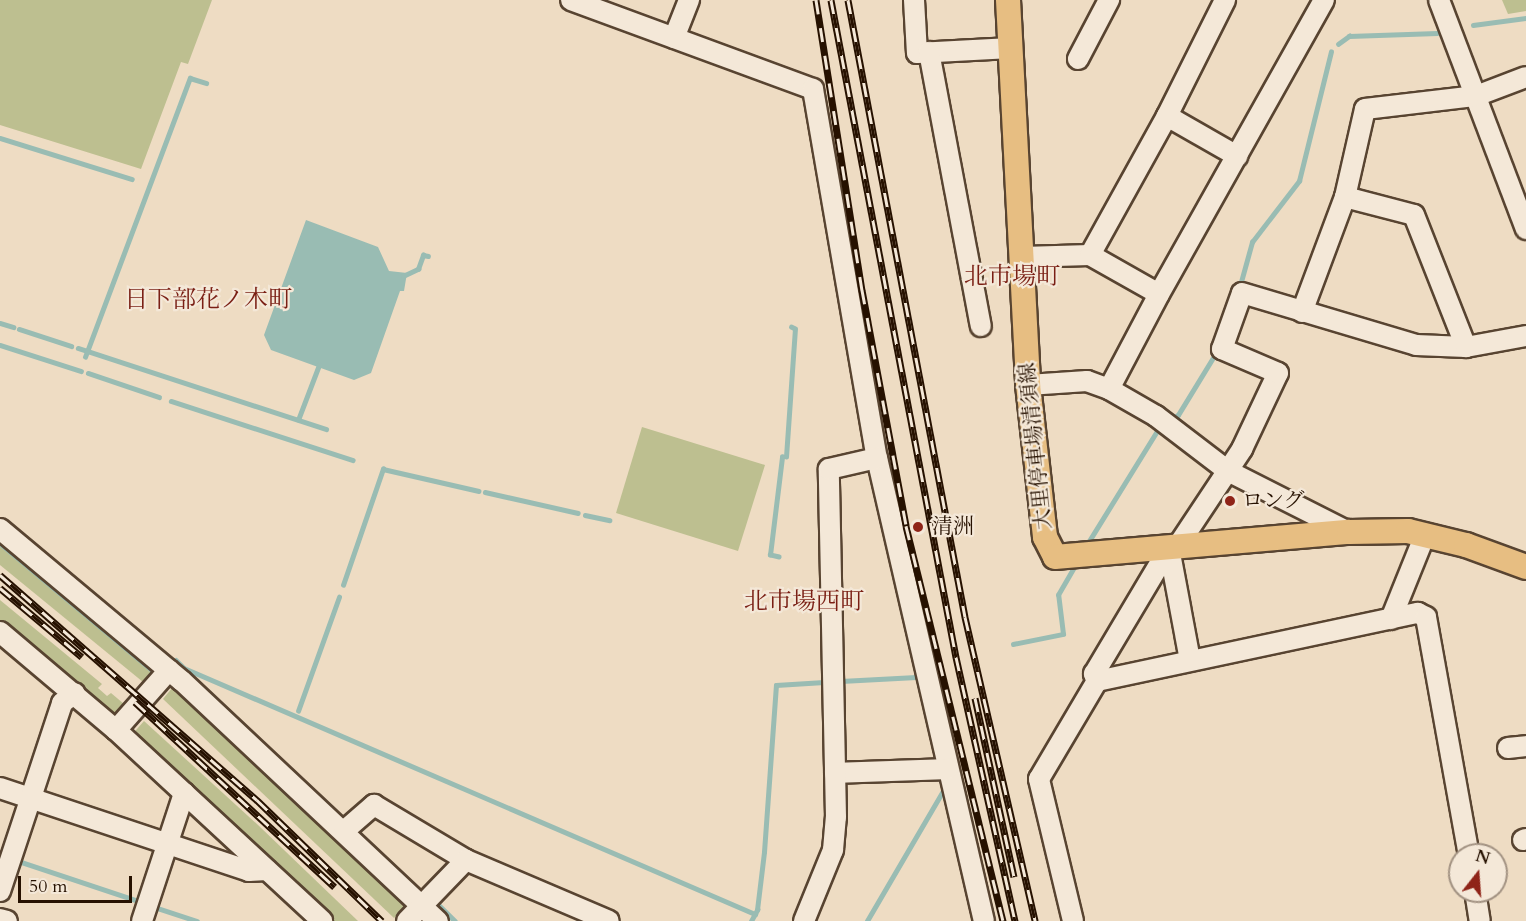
<!DOCTYPE html>
<meta charset="utf-8">
<style>
body{margin:0}
#map{position:relative;width:1526px;height:921px;overflow:hidden;background:#eedcc3;font-family:Cardo,"Noto Serif JP",serif}
div>[style]{position:absolute}
.green>*{inset:0;background:#bdbf90}
.water>*{inset:0;background:#99bcb3}
.stream>*{height:4.5px;margin:-2.25px;padding:0 2.25px;transform-origin:2.25px;border-radius:2.25px;background:#99bcb3}
.roads{filter:drop-shadow(2px 0 #584431) drop-shadow(-2px 0 #584431) drop-shadow(0 2px #584431) drop-shadow(0 -2px #584431)}
.minor>*{height:20px;margin:-10px;padding:0 10px;transform-origin:10px;border-radius:10px;background:#f4e8d8}
.major>*{height:24px;margin:-12px;padding:0 12px;transform-origin:12px;border-radius:12px;background:#e7be82}
.rail>*{height:7px;margin-top:-3.5px;transform-origin:0;background:repeating-linear-gradient(90deg,#f4e8d8 0 14px,#261100 0 28px);box-sizing:border-box;border-block:2px solid #261100}
.dots>*{width:16px;height:16px;translate:-50% -50%;box-sizing:border-box;border:3px solid #f4e8d8;border-radius:50%}
span{translate:-50% -50%;white-space:nowrap;text-align:center;line-height:1.15;-webkit-text-stroke:4.5px #f4e8d8;paint-order:stroke}
.street-label{font-size:21px;color:#261100}
.poi-label{font-size:21px;color:#261100}
.left{translate:0 -50%;text-align:left}
.quarter-label{font-size:24px;color:#7a1f14}
.north{position:absolute;left:1448px;top:843px;width:60px;height:60px;box-sizing:border-box;background:#f4e8d8;border:2px solid #a29282;border-radius:50%;rotate:17deg;font-size:16px;font-weight:700;line-height:24px;text-align:center;color:#261100}
.north::after{content:'';display:block;margin:auto;width:21px;height:27px;background:#8f2418;clip-path:polygon(50% 0,100% 100%,50% 72%,0 100%)}
.scale{position:absolute;left:18px;top:876px;width:114px;height:27px;box-sizing:border-box;border:3px solid #261100;border-top:0;padding-left:8px;font-size:18px;line-height:21px;white-space:nowrap;color:#261100;-webkit-text-stroke:4px #f4e8d8;paint-order:stroke}
</style>
<div id="map">
<div class="green">
<i style="clip-path:polygon(0 0,212px 0,188px 64px,181px 62px,141px 169px,0 125px)"></i>
<i style="clip-path:polygon(1502px 0,1526px 0,1526px 11px,1508px 14px)"></i>
<i style="clip-path:polygon(642px 427px,765px 465px,738px 551px,616px 513px)"></i>
<i style="clip-path:polygon(0 545px,152px 672px,143px 682px,0 565px)"></i>
<i style="clip-path:polygon(0 600px,102px 684px,98px 688px,107px 696px,111px 693px,124px 704px,111px 718px,0 625px)"></i>
<i style="clip-path:polygon(172px 688px,288px 793px,407px 905px,394px 918px,163px 699px)"></i>
<i style="clip-path:polygon(144px 721px,258px 825px,358px 921px,331px 921px,130px 737px)"></i>
</div>
<div class="water">
<i style="clip-path:polygon(306px 220px,378px 247px,389px 271px,407px 273px,404px 291px,400px 291px,371px 373px,354px 380px,271px 350px,264px 335px)"></i>
</div>
<div class="stream">
<i style="left:1473px;top:25px;width:53px;rotate:-7.5deg"></i>
<i style="left:1338px;top:44px;width:14px;rotate:-36deg"></i>
<i style="left:1349px;top:36px;width:88px;rotate:-2deg"></i>
<i style="left:0;top:138px;width:138px;rotate:17.3deg"></i>
<i style="left:403px;top:276px;width:17px;rotate:-25deg"></i>
<i style="left:418px;top:269px;width:15px;rotate:-70deg"></i>
<i style="left:423px;top:255px;width:5px;rotate:11deg"></i>
<i style="left:1239px;top:289px;width:49px;rotate:-74.5deg"></i>
<i style="left:1252px;top:242px;width:77px;rotate:-52.4deg"></i>
<i style="left:1299px;top:181px;width:133px;rotate:-76.1deg"></i>
<i style="left:0;top:323px;width:14px;rotate:17deg"></i>
<i style="left:19px;top:329px;width:55px;rotate:18.1deg"></i>
<i style="left:0;top:345px;width:85px;rotate:17.8deg"></i>
<i style="left:78px;top:348px;width:261px;rotate:18.1deg"></i>
<i style="left:85px;top:357px;width:298px;rotate:-69.4deg"></i>
<i style="left:190px;top:78px;width:17px;rotate:17deg"></i>
<i style="left:88px;top:373px;width:75px;rotate:18.7deg"></i>
<i style="left:171px;top:401px;width:191px;rotate:18deg"></i>
<i style="left:298px;top:420px;width:59px;rotate:-69.1deg"></i>
<i style="left:1170px;top:420px;width:9px;rotate:-32deg"></i>
<i style="left:1178px;top:415px;width:75px;rotate:-58.6deg"></i>
<i style="left:485px;top:492px;width:95px;rotate:12.7deg"></i>
<i style="left:585px;top:515px;width:25px;rotate:12deg"></i>
<i style="left:0;top:543px;width:199px;rotate:39.9deg"></i>
<i style="left:1086px;top:546px;width:141px;rotate:-58.3deg"></i>
<i style="left:779px;top:557px;width:9px;rotate:-167deg"></i>
<i style="left:770px;top:555px;width:99px;rotate:-83deg"></i>
<i style="left:782px;top:457px;width:4px"></i>
<i style="left:786px;top:457px;width:128px;rotate:-86deg"></i>
<i style="left:795px;top:329px;width:4px;rotate:-153deg"></i>
<i style="left:343px;top:585px;width:123px;rotate:-71deg"></i>
<i style="left:383px;top:469px;width:98px;rotate:12.9deg"></i>
<i style="left:1013px;top:644px;width:51px;rotate:-11.3deg"></i>
<i style="left:1063px;top:634px;width:39px;rotate:-97deg"></i>
<i style="left:1058px;top:595px;width:36px;rotate:-60deg"></i>
<i style="left:176px;top:660px;width:11px;rotate:45deg"></i>
<i style="left:184px;top:668px;width:622px;rotate:23.31deg"></i>
<i style="left:841px;top:681px;width:75px;rotate:-3.1deg"></i>
<i style="left:298px;top:711px;width:121px;rotate:-70.2deg"></i>
<i style="left:18px;top:861px;width:130px;rotate:18.4deg"></i>
<i style="left:440px;top:906px;width:21px;rotate:45deg"></i>
<i style="left:154px;top:907px;width:45px;rotate:18deg"></i>
<i style="left:751px;top:921px;width:13px;rotate:-61deg"></i>
<i style="left:757px;top:910px;width:58px;rotate:-83.1deg"></i>
<i style="left:764px;top:852px;width:167px;rotate:-85.9deg"></i>
<i style="left:776px;top:685px;width:48px;rotate:-3.6deg"></i>
<i style="left:867px;top:921px;width:151px;rotate:-59.7deg"></i>
</div>
<div class="roads">
<div class="minor">
<i style="left:571px;top:0;width:258px;rotate:20.2deg"></i>
<i style="left:813px;top:89px;width:375px;rotate:80.2deg"></i>
<i style="left:877px;top:458px;width:475px;rotate:77deg"></i>
<i style="left:914px;top:0;width:53px;rotate:86.8deg"></i>
<i style="left:917px;top:53px;width:94px;rotate:-3deg"></i>
<i style="left:1439px;top:0;width:245px;rotate:69.2deg"></i>
<i style="left:674px;top:38px;width:41px;rotate:-68.5deg"></i>
<i style="left:929px;top:52px;width:279px;rotate:79.3deg"></i>
<i style="left:1078px;top:59px;width:67px;rotate:-62.3deg"></i>
<i style="left:1167px;top:116px;width:81px;rotate:29.7deg"></i>
<i style="left:1345px;top:197px;width:71px;rotate:14.6deg"></i>
<i style="left:1414px;top:215px;width:142px;rotate:68.5deg"></i>
<i style="left:1090px;top:255px;width:79px;rotate:29.5deg"></i>
<i style="left:1159px;top:294px;width:337px;rotate:-60.7deg"></i>
<i style="left:1022px;top:257px;width:68px;rotate:-1.7deg"></i>
<i style="left:1090px;top:255px;width:159px;rotate:-61deg"></i>
<i style="left:1167px;top:116px;width:130px;rotate:-63.4deg"></i>
<i style="left:1302px;top:312px;width:123px;rotate:-69.5deg"></i>
<i style="left:1345px;top:197px;width:90px;rotate:-77.2deg"></i>
<i style="left:1365px;top:109px;width:112px;rotate:-6.7deg"></i>
<i style="left:1476px;top:96px;width:53px;rotate:-20.8deg"></i>
<i style="left:1028px;top:385px;width:59px;rotate:-3.9deg"></i>
<i style="left:1087px;top:381px;width:23px;rotate:20deg"></i>
<i style="left:1109px;top:389px;width:54px;rotate:29.9deg"></i>
<i style="left:1156px;top:416px;width:91px;rotate:37.4deg"></i>
<i style="left:1228px;top:471px;width:136px;rotate:26.8deg"></i>
<i style="left:1109px;top:389px;width:107px;rotate:-62.2deg"></i>
<i style="left:0;top:529px;width:237px;rotate:39.9deg"></i>
<i style="left:182px;top:681px;width:351px;rotate:43.2deg"></i>
<i style="left:1177px;top:547px;width:118px;rotate:-56.4deg"></i>
<i style="left:1242px;top:449px;width:84px;rotate:-64.7deg"></i>
<i style="left:1278px;top:373px;width:61px;rotate:-156.8deg"></i>
<i style="left:1222px;top:349px;width:59px;rotate:-70.3deg"></i>
<i style="left:1242px;top:293px;width:182px;rotate:16.6deg"></i>
<i style="left:1416px;top:345px;width:50px;rotate:2.3deg"></i>
<i style="left:1466px;top:347px;width:61px;rotate:-10.4deg"></i>
<i style="left:1169px;top:548px;width:114px;rotate:79.4deg"></i>
<i style="left:1391px;top:619px;width:91px;rotate:-68deg"></i>
<i style="left:0;top:632px;width:152px;rotate:40.2deg"></i>
<i style="left:116px;top:730px;width:281px;rotate:42.8deg"></i>
<i style="left:1097px;top:681px;width:8px;rotate:-113deg"></i>
<i style="left:1094px;top:674px;width:147px;rotate:-59.2deg"></i>
<i style="left:116px;top:730px;width:80px;rotate:-48.5deg"></i>
<i style="left:1508px;top:748px;width:18px;rotate:-6deg"></i>
<i style="left:835px;top:773px;width:112px;rotate:-2deg"></i>
<i style="left:0;top:788px;width:262px;rotate:18.4deg"></i>
<i style="left:249px;top:871px;width:18px;rotate:-3deg"></i>
<i style="left:344px;top:831px;width:40px;rotate:-41deg"></i>
<i style="left:374px;top:805px;width:107px;rotate:30.9deg"></i>
<i style="left:466px;top:860px;width:155px;rotate:23.1deg"></i>
<i style="left:1523px;top:840px;width:3px;rotate:-18deg"></i>
<i style="left:0;top:891px;width:198px;rotate:-71.7deg"></i>
<i style="left:62px;top:703px;width:16px;rotate:-38deg"></i>
<i style="left:1475px;top:891px;width:30px;rotate:81deg"></i>
<i style="left:0;top:919px;width:7px;rotate:16deg"></i>
<i style="left:142px;top:921px;width:135px;rotate:-71.8deg"></i>
<i style="left:407px;top:921px;width:85px;rotate:-46deg"></i>
<i style="left:804px;top:921px;width:77px;rotate:-67.8deg"></i>
<i style="left:833px;top:850px;width:33px;rotate:-85deg"></i>
<i style="left:836px;top:817px;width:348px;rotate:-91.2deg"></i>
<i style="left:829px;top:469px;width:49px;rotate:-12.9deg"></i>
<i style="left:1073px;top:921px;width:146px;rotate:-103.5deg"></i>
<i style="left:1039px;top:779px;width:114px;rotate:-59.4deg"></i>
<i style="left:1097px;top:681px;width:328px;rotate:-12deg"></i>
<i style="left:1418px;top:613px;width:9px;rotate:27deg"></i>
<i style="left:1426px;top:617px;width:242px;rotate:79.8deg"></i>
</div>
<div class="major">
<i style="left:1008px;top:0;width:386px;rotate:87deg"></i>
<i style="left:1028px;top:385px;width:153px;rotate:83.6deg"></i>
<i style="left:1045px;top:537px;width:22px;rotate:63deg"></i>
<i style="left:1055px;top:557px;width:295px;rotate:-4.9deg"></i>
<i style="left:1349px;top:532px;width:59px;rotate:-1deg"></i>
<i style="left:1408px;top:531px;width:60px;rotate:13.6deg"></i>
<i style="left:1466px;top:545px;width:64px;rotate:20.1deg"></i>
</div>
</div>
<div class="rail">
<i style="left:816px;top:0;width:294px;rotate:81deg"></i>
<i style="left:862px;top:290px;width:240px;rotate:79.4deg"></i>
<i style="left:906px;top:526px;width:407px;rotate:76.2deg"></i>
<i style="left:831px;top:0;width:669px;rotate:79.23deg"></i>
<i style="left:956px;top:657px;width:271px;rotate:77.4deg"></i>
<i style="left:848px;top:0;width:628px;rotate:79.26deg"></i>
<i style="left:965px;top:617px;width:312px;rotate:77deg"></i>
<i style="left:0;top:575px;width:342px;rotate:41.2deg"></i>
<i style="left:257px;top:800px;width:174px;rotate:44.1deg"></i>
<i style="left:0;top:588px;width:107px;rotate:40.1deg"></i>
<i style="left:975px;top:698px;width:183px;rotate:77.7deg"></i>
<i style="left:135px;top:702px;width:272px;rotate:42.8deg"></i>
</div>
<div class="dots">
<i style="left:1230px;top:501px;background:#8f2418"></i>
<i style="left:918px;top:527px;background:#8f2418"></i>
</div>
<div class="street-label">
<span style="left:1036px;top:446px;rotate:-96deg">大里停車場清須線</span>
</div>
<div class="poi-label">
<span class="left" style="left:1242px;top:501px">ロング</span>
<span class="left" style="left:932px;top:527px">清洲</span>
</div>
<div class="quarter-label">
<span style="left:1012px;top:277px">北市場町</span>
<span style="left:208px;top:300px">日下部花ノ木町</span>
<span style="left:804px;top:602px">北市場西町</span>
</div>
<div class="north">N</div>
<div class="scale">50 m</div>
</div>
